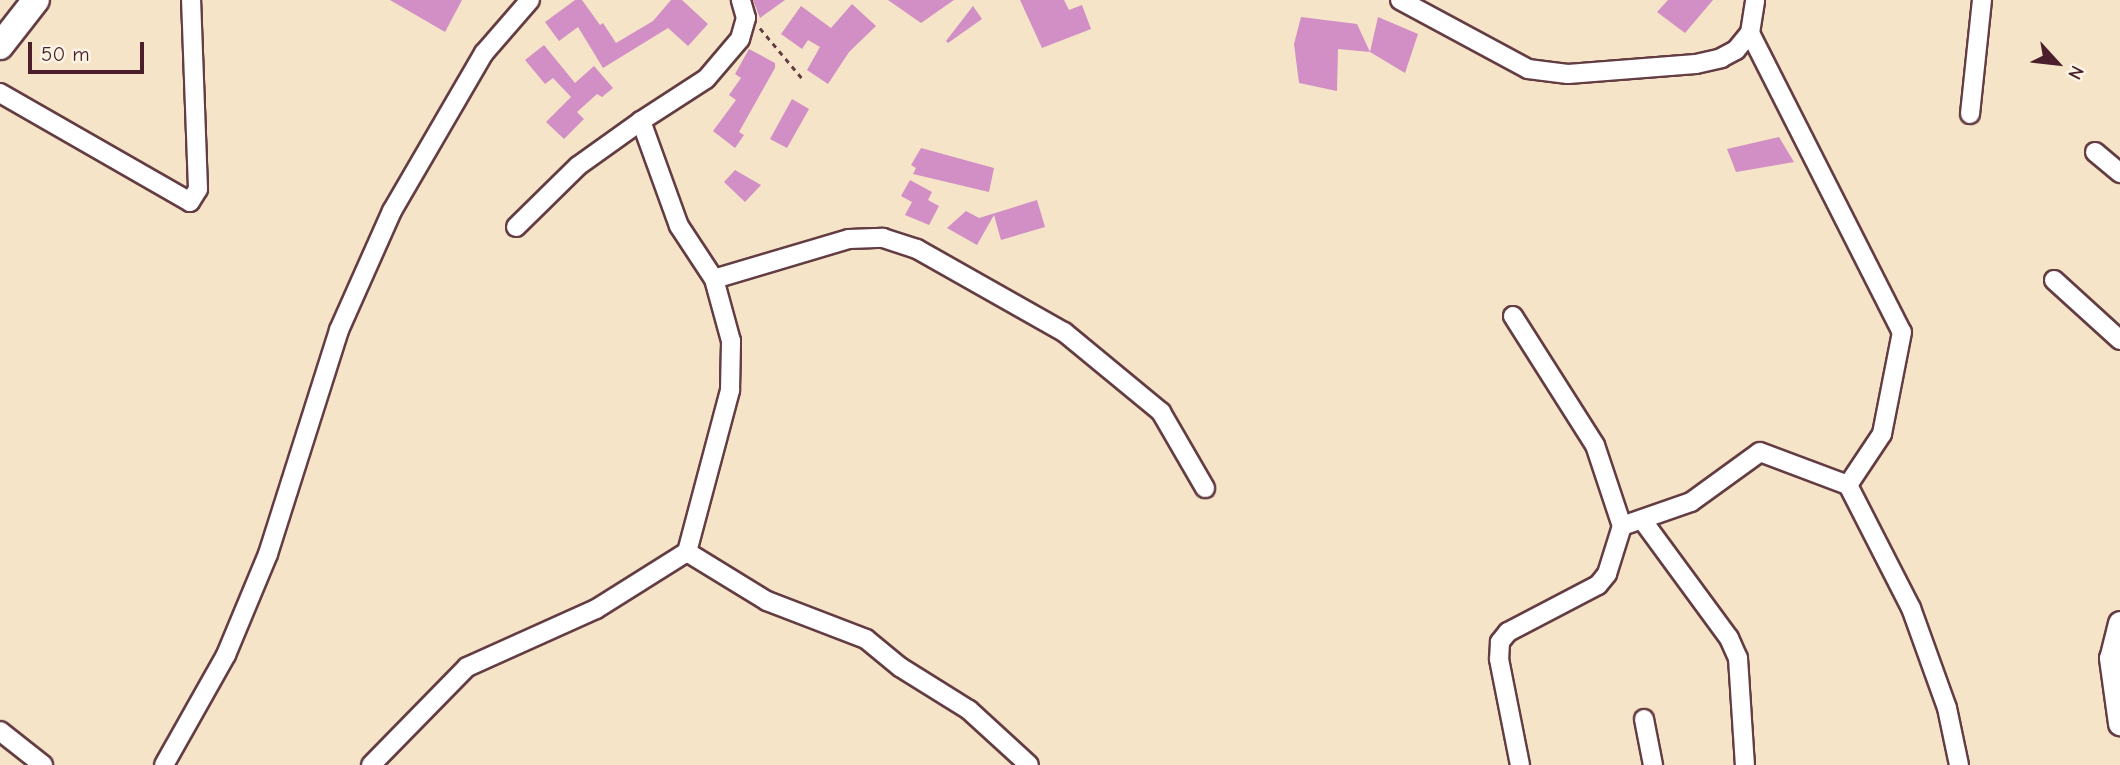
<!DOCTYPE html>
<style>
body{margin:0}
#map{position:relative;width:2120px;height:765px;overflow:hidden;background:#f5e4c8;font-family:"Comic Neue",sans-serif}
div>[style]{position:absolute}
.building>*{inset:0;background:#d18fc5}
.path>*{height:2.5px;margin-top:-1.25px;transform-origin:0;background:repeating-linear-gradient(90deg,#643d43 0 5px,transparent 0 10px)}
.roads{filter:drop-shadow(2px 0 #643d43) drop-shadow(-2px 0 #643d43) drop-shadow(0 2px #643d43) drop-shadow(0 -2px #643d43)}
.minor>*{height:18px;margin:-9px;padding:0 9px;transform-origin:9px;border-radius:9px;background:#fff}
.tertiary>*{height:23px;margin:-11.5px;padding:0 11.5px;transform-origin:11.5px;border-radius:11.5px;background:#fff}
.secondary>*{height:26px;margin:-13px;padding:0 13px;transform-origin:13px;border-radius:13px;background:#fff}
span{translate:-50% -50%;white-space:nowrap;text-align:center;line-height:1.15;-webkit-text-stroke:7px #fcf5e5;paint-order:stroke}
.north{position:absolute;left:2022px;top:28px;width:70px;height:70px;-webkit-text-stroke:5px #fcf5e5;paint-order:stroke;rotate:117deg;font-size:19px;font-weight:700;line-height:28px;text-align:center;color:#4a1f2b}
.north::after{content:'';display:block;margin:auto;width:24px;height:32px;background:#4a1f2b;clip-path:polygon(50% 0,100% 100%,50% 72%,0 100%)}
.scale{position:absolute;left:28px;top:42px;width:116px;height:32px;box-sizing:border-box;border:4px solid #4a1f2b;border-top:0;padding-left:9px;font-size:21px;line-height:24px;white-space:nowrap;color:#4a1f2b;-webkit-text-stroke:5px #fcf5e5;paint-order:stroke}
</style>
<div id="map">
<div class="building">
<i style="clip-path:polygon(390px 0,462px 0,445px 32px)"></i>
<i style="clip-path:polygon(575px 0,582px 0,600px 25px,603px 23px,616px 43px,653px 21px,671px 0,682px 0,708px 24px,688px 46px,668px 28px,603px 68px,578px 27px,559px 41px,545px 22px)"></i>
<i style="clip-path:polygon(753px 0,785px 0,760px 18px)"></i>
<i style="clip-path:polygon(888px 0,954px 0,921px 23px)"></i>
<i style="clip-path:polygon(1020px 0,1064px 0,1069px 10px,1082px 5px,1091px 29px,1042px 48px)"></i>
<i style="clip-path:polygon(1668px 0,1713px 0,1685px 33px,1657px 12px)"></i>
<i style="clip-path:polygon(852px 4px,876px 26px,849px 52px,828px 84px,807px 70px,820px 47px,808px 40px,802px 49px,781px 34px,801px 6px,831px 28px)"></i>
<i style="clip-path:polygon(973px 6px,982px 19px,948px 43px,946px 41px)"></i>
<i style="clip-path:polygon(1301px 17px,1357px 24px,1370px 52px,1338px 49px,1337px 91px,1299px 83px,1294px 44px)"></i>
<i style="clip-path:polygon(1378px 17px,1418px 34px,1405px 73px,1370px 52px)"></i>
<i style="clip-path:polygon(544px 45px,575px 83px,594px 66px,613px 88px,602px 97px,597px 94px,577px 112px,584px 119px,564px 139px,546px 122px,571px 97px,553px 78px,545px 84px,525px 60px)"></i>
<i style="clip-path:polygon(749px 49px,775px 63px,775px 68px,739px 132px,744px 135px,735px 148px,713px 131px,736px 100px,729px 95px,741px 78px,735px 74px)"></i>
<i style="clip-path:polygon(792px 99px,809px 109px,787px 148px,770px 139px)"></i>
<i style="clip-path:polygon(1779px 137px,1794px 162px,1736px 172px,1727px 149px)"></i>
<i style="clip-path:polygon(921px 148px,994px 168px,989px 192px,913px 174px,916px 168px,911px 165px)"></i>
<i style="clip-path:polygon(735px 170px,761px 185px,745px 202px,724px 182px)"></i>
<i style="clip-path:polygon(910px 180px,932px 192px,928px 200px,939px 206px,929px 225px,905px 215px,912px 202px,901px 196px)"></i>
<i style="clip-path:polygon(1037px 200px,1045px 227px,1001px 240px,994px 215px,977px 245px,947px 228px,966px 211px,979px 218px)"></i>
</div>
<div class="path">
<i style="left:760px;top:28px;width:65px;rotate:50deg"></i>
</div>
<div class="roads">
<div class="minor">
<i style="left:1400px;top:0;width:145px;rotate:28.3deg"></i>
<i style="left:1528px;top:69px;width:40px;rotate:7.1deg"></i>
<i style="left:1568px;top:74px;width:128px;rotate:-4.5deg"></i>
<i style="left:1696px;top:64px;width:26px;rotate:-13deg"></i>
<i style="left:1721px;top:58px;width:17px;rotate:-28deg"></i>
<i style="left:1736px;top:50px;width:22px;rotate:-51deg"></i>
<i style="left:1750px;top:33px;width:33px;rotate:-81deg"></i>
<i style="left:1750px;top:33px;width:335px;rotate:63.1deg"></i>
<i style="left:1902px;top:332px;width:104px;rotate:101.1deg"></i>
<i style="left:1882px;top:434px;width:61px;rotate:123.7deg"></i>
<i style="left:0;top:93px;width:219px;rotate:29.8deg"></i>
<i style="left:190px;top:202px;width:15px;rotate:-58deg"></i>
<i style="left:198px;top:189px;width:189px;rotate:-92.1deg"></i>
<i style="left:1970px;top:114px;width:115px;rotate:-84deg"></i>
<i style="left:2095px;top:152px;width:33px;rotate:40deg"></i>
<i style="left:516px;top:227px;width:87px;rotate:-44.5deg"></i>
<i style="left:578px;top:166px;width:77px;rotate:-35.5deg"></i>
<i style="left:714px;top:279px;width:141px;rotate:-16.5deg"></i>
<i style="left:849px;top:239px;width:34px;rotate:-2deg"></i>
<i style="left:883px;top:238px;width:36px;rotate:18deg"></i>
<i style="left:917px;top:249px;width:169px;rotate:29.5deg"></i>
<i style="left:1064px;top:332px;width:126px;rotate:39.5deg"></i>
<i style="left:1161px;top:412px;width:88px;rotate:59.9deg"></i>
<i style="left:2054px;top:280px;width:89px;rotate:42.3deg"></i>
<i style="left:1513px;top:316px;width:153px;rotate:57.6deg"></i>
<i style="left:1595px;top:445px;width:85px;rotate:71.6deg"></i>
<i style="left:1622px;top:526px;width:50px;rotate:107.4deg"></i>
<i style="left:1607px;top:574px;width:14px;rotate:129deg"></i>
<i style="left:1598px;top:585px;width:102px;rotate:152.4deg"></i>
<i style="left:1508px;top:632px;width:13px;rotate:129deg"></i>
<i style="left:1500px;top:642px;width:17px;rotate:93deg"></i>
<i style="left:1499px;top:659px;width:108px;rotate:78.8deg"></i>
<i style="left:1643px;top:521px;width:145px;rotate:53.7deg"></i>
<i style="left:1729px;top:638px;width:22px;rotate:66deg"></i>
<i style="left:1738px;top:658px;width:107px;rotate:86.3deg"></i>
<i style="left:1622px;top:526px;width:73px;rotate:-19.2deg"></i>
<i style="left:1691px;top:502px;width:85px;rotate:-35.9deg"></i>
<i style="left:1760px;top:452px;width:94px;rotate:20.6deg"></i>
<i style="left:1848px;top:485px;width:138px;rotate:62.9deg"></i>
<i style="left:1911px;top:608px;width:106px;rotate:70.2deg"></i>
<i style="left:1947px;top:708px;width:58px;rotate:78.1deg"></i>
<i style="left:687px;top:552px;width:94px;rotate:31.5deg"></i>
<i style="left:767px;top:601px;width:106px;rotate:21deg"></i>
<i style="left:866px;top:639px;width:44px;rotate:39.5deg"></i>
<i style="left:900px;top:667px;width:81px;rotate:31.9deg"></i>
<i style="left:969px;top:710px;width:81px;rotate:42.5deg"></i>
<i style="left:1644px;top:719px;width:47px;rotate:78.9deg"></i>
<i style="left:0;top:731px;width:55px;rotate:38.3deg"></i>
<i style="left:164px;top:765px;width:126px;rotate:-60.6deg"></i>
<i style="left:226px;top:655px;width:109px;rotate:-67.4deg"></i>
<i style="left:268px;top:554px;width:235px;rotate:-72.4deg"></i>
<i style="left:339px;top:330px;width:130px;rotate:-66deg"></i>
<i style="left:392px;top:211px;width:183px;rotate:-59.8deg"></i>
<i style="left:484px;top:53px;width:70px;rotate:-49deg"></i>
<i style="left:371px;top:765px;width:137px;rotate:-45.6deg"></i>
<i style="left:467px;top:667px;width:141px;rotate:-24.2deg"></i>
<i style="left:596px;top:609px;width:107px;rotate:-32.1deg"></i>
<i style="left:687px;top:552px;width:168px;rotate:-75.1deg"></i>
<i style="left:730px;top:390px;width:49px;rotate:-88.8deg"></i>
<i style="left:731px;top:341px;width:64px;rotate:-105.3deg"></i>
<i style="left:714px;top:279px;width:64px;rotate:-123.4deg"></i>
<i style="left:679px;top:226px;width:112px;rotate:-109.9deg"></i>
<i style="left:641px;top:121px;width:77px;rotate:-32.9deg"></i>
<i style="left:706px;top:79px;width:52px;rotate:-49.6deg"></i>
<i style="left:740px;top:39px;width:22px;rotate:-74deg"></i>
<i style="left:746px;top:18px;width:19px;rotate:-106deg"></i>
</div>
<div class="tertiary">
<i style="left:2120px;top:623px;width:36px;rotate:104deg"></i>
<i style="left:2111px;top:658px;width:66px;rotate:82.1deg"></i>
</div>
<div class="secondary">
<i style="left:0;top:46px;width:58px;rotate:-52deg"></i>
</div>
</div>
<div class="north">N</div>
<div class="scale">50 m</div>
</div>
